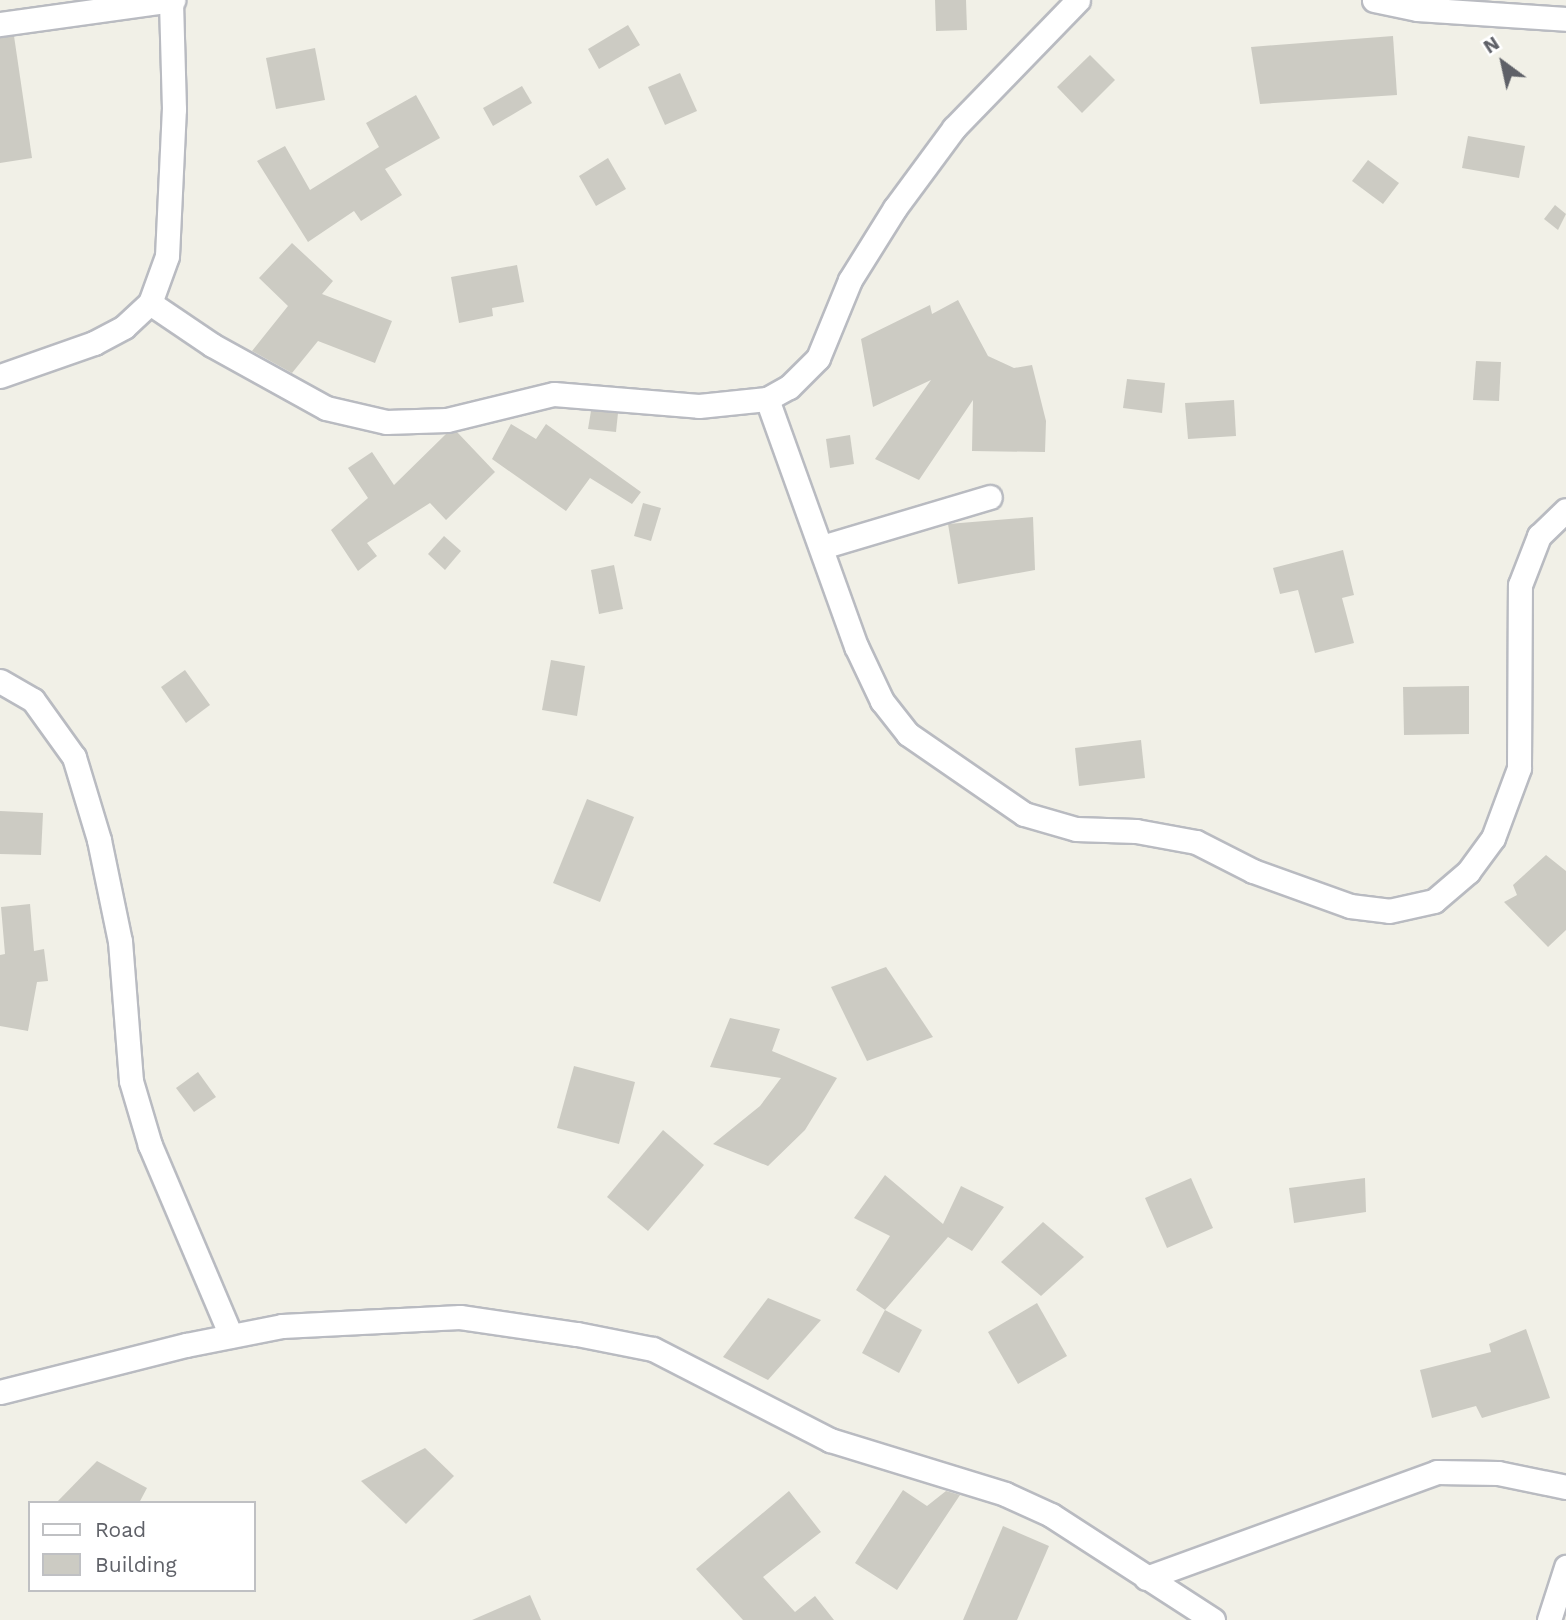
<!DOCTYPE html>
<style>
body{margin:0}
#map{position:relative;width:1566px;height:1620px;overflow:hidden;background:#f1f0e7;font-family:"Work Sans",sans-serif}
div>[style]{position:absolute}
.building>*{inset:0;background:#cccbc3}
.roads{filter:drop-shadow(2px 0 #b9bbc1) drop-shadow(-2px 0 #b9bbc1) drop-shadow(0 2px #b9bbc1) drop-shadow(0 -2px #b9bbc1)}
.minor>*{height:23px;margin:-11.5px;padding:0 11.5px;transform-origin:11.5px;border-radius:11.5px;background:#fff}
span{translate:-50% -50%;white-space:nowrap;text-align:center;line-height:1.15;-webkit-text-stroke:6px #fff;paint-order:stroke}
.legend{position:absolute;left:28px;top:1501px;width:228px;height:91px;box-sizing:border-box;background:#fff;border:2px solid #bfc0c3;margin:0;padding:9px 12px;list-style:none;font-size:21px;color:#5f6168}
.legend li{display:flex;align-items:center;gap:14px;height:35px}
.legend b{width:35px;border:2px solid #bfc0c3}
.north{position:absolute;left:1468px;top:28px;width:70px;height:70px;-webkit-text-stroke:5px #fff;paint-order:stroke;rotate:327deg;font-size:19px;font-weight:700;line-height:28px;text-align:center;color:#5f6168}
.north::after{content:'';display:block;margin:auto;width:24px;height:32px;background:#5f6168;clip-path:polygon(50% 0,100% 100%,50% 72%,0 100%)}
</style>
<div id="map">
<div class="building">
<i style="clip-path:polygon(935px 0,966px 0,967px 30px,936px 31px)"></i>
<i style="clip-path:polygon(628px 25px,640px 45px,599px 69px,588px 49px)"></i>
<i style="clip-path:polygon(14px 36px,32px 158px,0 163px,0 38px)"></i>
<i style="clip-path:polygon(1393px 36px,1397px 95px,1260px 104px,1251px 47px)"></i>
<i style="clip-path:polygon(315px 48px,325px 100px,276px 109px,266px 58px)"></i>
<i style="clip-path:polygon(1090px 55px,1115px 80px,1082px 113px,1057px 87px)"></i>
<i style="clip-path:polygon(680px 73px,697px 111px,665px 125px,648px 87px)"></i>
<i style="clip-path:polygon(522px 86px,532px 103px,493px 126px,483px 108px)"></i>
<i style="clip-path:polygon(416px 95px,440px 138px,385px 169px,402px 195px,361px 221px,354px 211px,308px 242px,257px 161px,285px 146px,310px 190px,379px 147px,366px 123px)"></i>
<i style="clip-path:polygon(1468px 136px,1525px 146px,1519px 178px,1462px 168px)"></i>
<i style="clip-path:polygon(608px 158px,626px 189px,596px 206px,579px 176px)"></i>
<i style="clip-path:polygon(1368px 160px,1399px 183px,1383px 204px,1352px 181px)"></i>
<i style="clip-path:polygon(1555px 205px,1566px 214px,1558px 230px,1544px 219px)"></i>
<i style="clip-path:polygon(292px 243px,333px 281px,322px 294px,392px 321px,375px 363px,318px 341px,292px 373px,252px 351px,288px 306px,259px 278px)"></i>
<i style="clip-path:polygon(517px 265px,524px 302px,492px 308px,493px 316px,459px 323px,451px 277px)"></i>
<i style="clip-path:polygon(958px 300px,988px 356px,1014px 368px,1032px 365px,1046px 421px,1045px 452px,972px 451px,973px 400px,919px 480px,875px 459px,931px 380px,873px 407px,861px 339px,930px 305px,932px 314px)"></i>
<i style="clip-path:polygon(1476px 361px,1501px 362px,1499px 401px,1473px 400px)"></i>
<i style="clip-path:polygon(1127px 379px,1165px 383px,1162px 413px,1123px 408px)"></i>
<i style="clip-path:polygon(1234px 400px,1236px 436px,1188px 439px,1185px 403px)"></i>
<i style="clip-path:polygon(591px 411px,618px 413px,616px 432px,588px 429px)"></i>
<i style="clip-path:polygon(511px 424px,536px 439px,546px 424px,641px 492px,632px 504px,590px 478px,566px 511px,492px 459px)"></i>
<i style="clip-path:polygon(457px 432px,495px 472px,446px 520px,430px 503px,367px 543px,377px 556px,358px 571px,331px 530px,368px 498px,348px 468px,372px 452px,394px 485px,446px 434px)"></i>
<i style="clip-path:polygon(850px 435px,854px 464px,830px 468px,826px 439px)"></i>
<i style="clip-path:polygon(643px 503px,661px 508px,651px 541px,634px 536px)"></i>
<i style="clip-path:polygon(1033px 517px,1035px 570px,958px 584px,948px 524px)"></i>
<i style="clip-path:polygon(444px 536px,461px 551px,445px 570px,428px 554px)"></i>
<i style="clip-path:polygon(1343px 550px,1354px 595px,1342px 598px,1354px 643px,1315px 653px,1298px 590px,1280px 594px,1273px 568px)"></i>
<i style="clip-path:polygon(614px 565px,623px 609px,599px 614px,591px 570px)"></i>
<i style="clip-path:polygon(551px 660px,585px 666px,577px 716px,542px 710px)"></i>
<i style="clip-path:polygon(185px 670px,210px 705px,186px 723px,161px 687px)"></i>
<i style="clip-path:polygon(1469px 686px,1469px 734px,1404px 735px,1403px 687px)"></i>
<i style="clip-path:polygon(1141px 740px,1145px 778px,1079px 786px,1075px 748px)"></i>
<i style="clip-path:polygon(587px 799px,634px 817px,600px 902px,553px 883px)"></i>
<i style="clip-path:polygon(0 811px,43px 813px,41px 855px,0 854px)"></i>
<i style="clip-path:polygon(1546px 855px,1566px 871px,1566px 930px,1548px 947px,1504px 902px,1517px 895px,1513px 885px)"></i>
<i style="clip-path:polygon(30px 904px,34px 951px,44px 949px,48px 981px,37px 982px,28px 1031px,0 1026px,0 955px,5px 954px,1px 907px)"></i>
<i style="clip-path:polygon(886px 967px,933px 1037px,867px 1061px,831px 987px)"></i>
<i style="clip-path:polygon(730px 1018px,780px 1029px,772px 1051px,837px 1078px,805px 1130px,768px 1166px,713px 1144px,760px 1106px,781px 1078px,710px 1067px)"></i>
<i style="clip-path:polygon(574px 1066px,635px 1082px,619px 1144px,557px 1128px)"></i>
<i style="clip-path:polygon(198px 1072px,216px 1097px,194px 1112px,176px 1088px)"></i>
<i style="clip-path:polygon(663px 1130px,704px 1165px,648px 1231px,607px 1197px)"></i>
<i style="clip-path:polygon(885px 1175px,943px 1224px,961px 1186px,1004px 1207px,972px 1251px,948px 1237px,885px 1310px,856px 1290px,890px 1236px,854px 1218px)"></i>
<i style="clip-path:polygon(1191px 1178px,1213px 1228px,1167px 1248px,1145px 1198px)"></i>
<i style="clip-path:polygon(1365px 1178px,1366px 1212px,1294px 1223px,1289px 1188px)"></i>
<i style="clip-path:polygon(1043px 1222px,1084px 1257px,1041px 1296px,1001px 1262px)"></i>
<i style="clip-path:polygon(768px 1298px,821px 1320px,768px 1380px,723px 1357px)"></i>
<i style="clip-path:polygon(1037px 1303px,1067px 1356px,1018px 1384px,988px 1332px)"></i>
<i style="clip-path:polygon(885px 1310px,922px 1330px,899px 1373px,862px 1353px)"></i>
<i style="clip-path:polygon(1526px 1329px,1550px 1398px,1482px 1418px,1476px 1406px,1432px 1418px,1420px 1370px,1491px 1352px,1489px 1344px)"></i>
<i style="clip-path:polygon(425px 1448px,454px 1476px,406px 1524px,361px 1481px)"></i>
<i style="clip-path:polygon(97px 1461px,147px 1488px,139px 1503px,56px 1503px)"></i>
<i style="clip-path:polygon(903px 1490px,927px 1506px,946px 1491px,960px 1495px,897px 1590px,855px 1563px)"></i>
<i style="clip-path:polygon(789px 1491px,821px 1532px,763px 1577px,795px 1612px,815px 1596px,834px 1620px,743px 1620px,696px 1569px)"></i>
<i style="clip-path:polygon(1003px 1526px,1049px 1546px,1017px 1620px,963px 1620px)"></i>
<i style="clip-path:polygon(530px 1595px,541px 1620px,472px 1620px)"></i>
</div>
<div class="roads">
<div class="minor">
<i style="left:1374px;top:0;width:44px;rotate:11.8deg"></i>
<i style="left:1417px;top:9px;width:149px;rotate:3.8deg"></i>
<i style="left:0;top:24px;width:175px;rotate:-7.9deg"></i>
<i style="left:150px;top:303px;width:75px;rotate:34.1deg"></i>
<i style="left:212px;top:345px;width:130px;rotate:28.9deg"></i>
<i style="left:326px;top:408px;width:62px;rotate:13.1deg"></i>
<i style="left:386px;top:422px;width:61px;rotate:-1.9deg"></i>
<i style="left:447px;top:420px;width:110px;rotate:-13.7deg"></i>
<i style="left:554px;top:394px;width:145px;rotate:4.7deg"></i>
<i style="left:699px;top:406px;width:68px;rotate:-5.9deg"></i>
<i style="left:767px;top:399px;width:25px;rotate:-29deg"></i>
<i style="left:789px;top:387px;width:41px;rotate:-45deg"></i>
<i style="left:818px;top:358px;width:84px;rotate:-67.7deg"></i>
<i style="left:850px;top:280px;width:85px;rotate:-58deg"></i>
<i style="left:895px;top:208px;width:99px;rotate:-53.6deg"></i>
<i style="left:954px;top:128px;width:178px;rotate:-45.9deg"></i>
<i style="left:0;top:376px;width:100px;rotate:-19.3deg"></i>
<i style="left:94px;top:343px;width:34px;rotate:-28deg"></i>
<i style="left:124px;top:327px;width:35px;rotate:-43deg"></i>
<i style="left:150px;top:303px;width:50px;rotate:-70.1deg"></i>
<i style="left:167px;top:256px;width:147px;rotate:-87.3deg"></i>
<i style="left:174px;top:109px;width:109px;rotate:-91.6deg"></i>
<i style="left:767px;top:399px;width:263px;rotate:70.2deg"></i>
<i style="left:856px;top:646px;width:61px;rotate:64.7deg"></i>
<i style="left:882px;top:701px;width:42px;rotate:51.8deg"></i>
<i style="left:908px;top:734px;width:141px;rotate:34.6deg"></i>
<i style="left:1024px;top:814px;width:54px;rotate:16.1deg"></i>
<i style="left:1076px;top:829px;width:60px;rotate:1.9deg"></i>
<i style="left:1136px;top:831px;width:61px;rotate:10.4deg"></i>
<i style="left:1196px;top:842px;width:64px;rotate:27deg"></i>
<i style="left:1253px;top:871px;width:103px;rotate:19.8deg"></i>
<i style="left:1350px;top:906px;width:39px;rotate:7deg"></i>
<i style="left:1389px;top:911px;width:46px;rotate:-12.5deg"></i>
<i style="left:1434px;top:901px;width:45px;rotate:-40.5deg"></i>
<i style="left:1468px;top:872px;width:42px;rotate:-53.7deg"></i>
<i style="left:1493px;top:838px;width:75px;rotate:-69.6deg"></i>
<i style="left:1519px;top:768px;width:183px;rotate:-89.7deg"></i>
<i style="left:1520px;top:585px;width:53px;rotate:-68.8deg"></i>
<i style="left:1539px;top:536px;width:37px;rotate:-44deg"></i>
<i style="left:822px;top:547px;width:175px;rotate:-16.6deg"></i>
<i style="left:0;top:681px;width:38px;rotate:30deg"></i>
<i style="left:33px;top:700px;width:70px;rotate:54.3deg"></i>
<i style="left:74px;top:757px;width:87px;rotate:73.2deg"></i>
<i style="left:99px;top:840px;width:103px;rotate:78.3deg"></i>
<i style="left:120px;top:941px;width:140px;rotate:85.5deg"></i>
<i style="left:131px;top:1081px;width:67px;rotate:73.5deg"></i>
<i style="left:150px;top:1145px;width:207px;rotate:67deg"></i>
<i style="left:0;top:1392px;width:192px;rotate:-14.2deg"></i>
<i style="left:186px;top:1345px;width:98px;rotate:-11.2deg"></i>
<i style="left:282px;top:1326px;width:178px;rotate:-2.9deg"></i>
<i style="left:460px;top:1317px;width:118px;rotate:8.3deg"></i>
<i style="left:577px;top:1334px;width:77px;rotate:11.2deg"></i>
<i style="left:653px;top:1349px;width:199px;rotate:27.2deg"></i>
<i style="left:830px;top:1440px;width:183px;rotate:17.1deg"></i>
<i style="left:1005px;top:1494px;width:51px;rotate:24.5deg"></i>
<i style="left:1051px;top:1515px;width:193px;rotate:32.9deg"></i>
<i style="left:1146px;top:1578px;width:310px;rotate:-20deg"></i>
<i style="left:1437px;top:1472px;width:61px;rotate:0.9deg"></i>
<i style="left:1498px;top:1473px;width:69px;rotate:11.6deg"></i>
<i style="left:1549px;top:1620px;width:56px;rotate:-72.2deg"></i>
</div>
</div>
<ul class="legend">
<li><b style="height:9px;background:#fff"></b>Road</li>
<li><b style="height:19px;background:#cccbc3"></b>Building</li>
</ul>
<div class="north">N</div>
</div>
